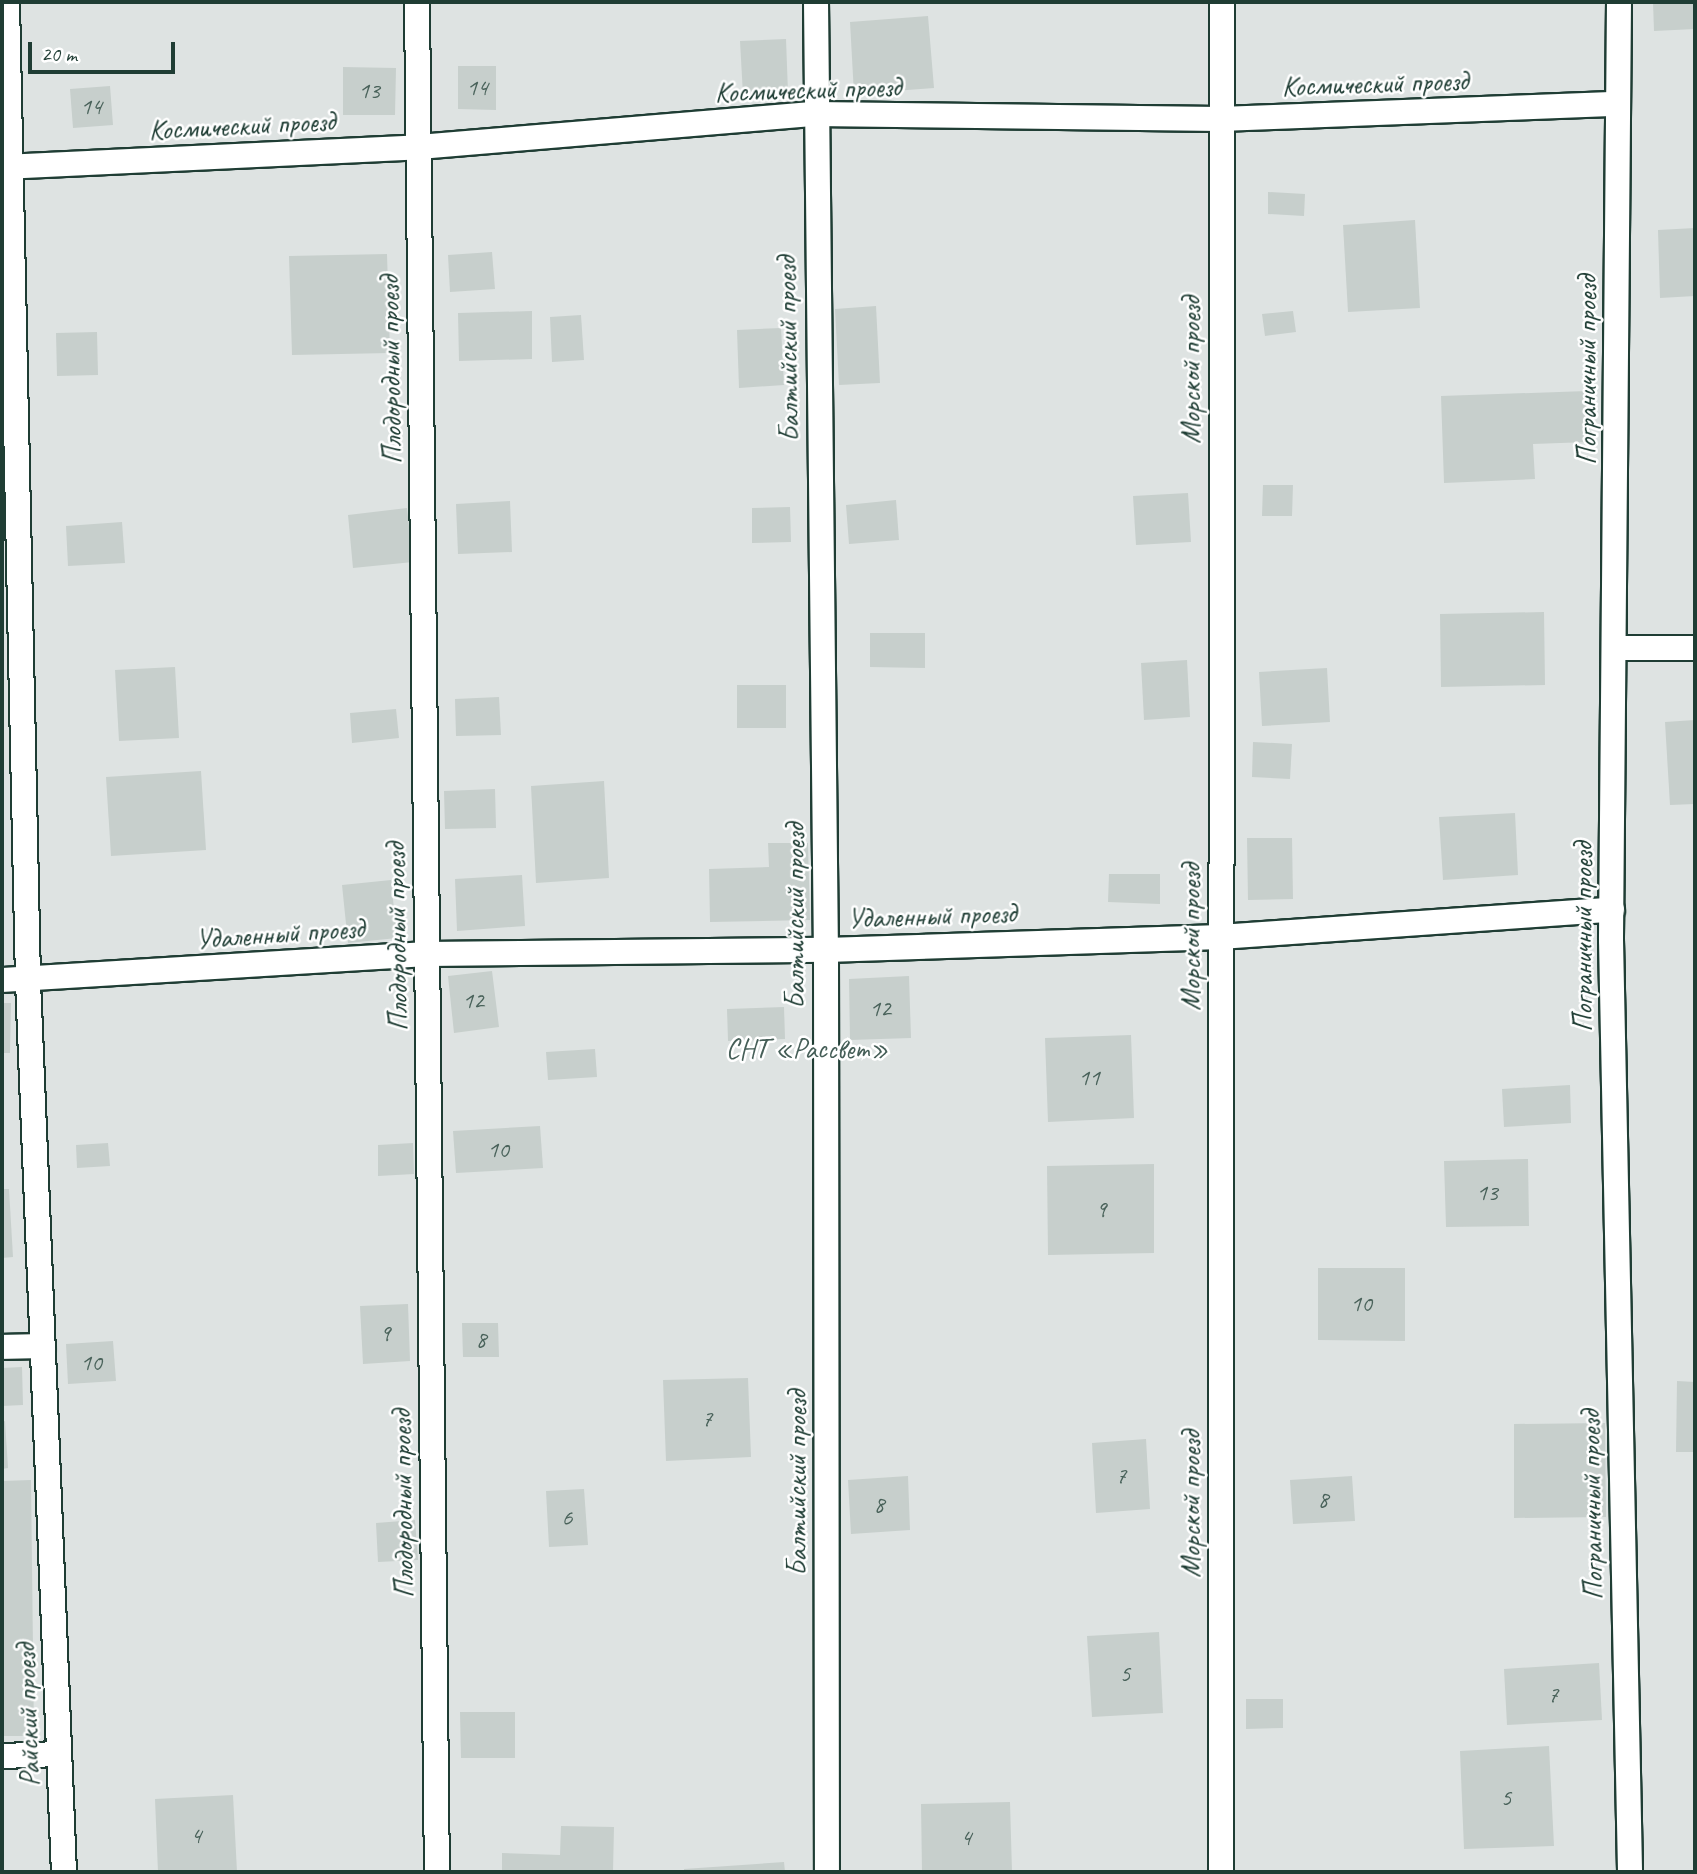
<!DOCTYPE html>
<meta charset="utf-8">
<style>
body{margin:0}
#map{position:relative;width:1697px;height:1874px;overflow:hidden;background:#fff;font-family:Caveat,sans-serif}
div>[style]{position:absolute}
.green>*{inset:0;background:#dee3e2}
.building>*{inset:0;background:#c7cfcc}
.roads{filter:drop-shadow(2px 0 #1f3d34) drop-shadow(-2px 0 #1f3d34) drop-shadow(0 2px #1f3d34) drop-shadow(0 -2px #1f3d34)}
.lane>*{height:24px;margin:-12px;padding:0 12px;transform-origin:12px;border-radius:12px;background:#fff}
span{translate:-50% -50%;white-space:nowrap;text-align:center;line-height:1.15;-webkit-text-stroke:5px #fff;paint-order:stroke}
.number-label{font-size:24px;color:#49625a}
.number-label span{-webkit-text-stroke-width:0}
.street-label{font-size:28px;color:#1f3d34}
.park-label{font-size:28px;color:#455e57}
.frame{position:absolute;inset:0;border:4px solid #1f3d34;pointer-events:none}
.scale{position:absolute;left:28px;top:42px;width:147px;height:32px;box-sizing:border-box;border:4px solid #1f3d34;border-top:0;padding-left:9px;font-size:21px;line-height:24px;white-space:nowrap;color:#1f3d34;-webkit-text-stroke:5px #fff;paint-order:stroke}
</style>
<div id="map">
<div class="green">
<i style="clip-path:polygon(2px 2px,1695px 2px,1695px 1872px,2px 1872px)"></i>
</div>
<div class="building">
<i style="clip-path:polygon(1653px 2px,1695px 2px,1695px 29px,1654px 31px)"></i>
<i style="clip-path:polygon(928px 16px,934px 88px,854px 94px,850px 22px)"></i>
<i style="clip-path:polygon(786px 39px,788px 93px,743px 95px,740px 41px)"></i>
<i style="clip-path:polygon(458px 66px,496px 66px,496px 110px,458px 109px)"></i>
<i style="clip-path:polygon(343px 67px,396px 68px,395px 115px,343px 115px)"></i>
<i style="clip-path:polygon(110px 86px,113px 125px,73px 128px,70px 89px)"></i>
<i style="clip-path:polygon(1268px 192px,1305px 194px,1304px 216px,1268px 214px)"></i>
<i style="clip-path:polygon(1415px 220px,1420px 308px,1348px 312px,1343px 225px)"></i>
<i style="clip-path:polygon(1695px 228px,1695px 296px,1660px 298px,1658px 230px)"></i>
<i style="clip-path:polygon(492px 252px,495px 289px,450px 292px,448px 255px)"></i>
<i style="clip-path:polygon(387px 254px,390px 353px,292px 355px,289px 256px)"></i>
<i style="clip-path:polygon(876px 306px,880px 383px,839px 385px,835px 309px)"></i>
<i style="clip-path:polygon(532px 311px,532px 359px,459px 361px,458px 313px)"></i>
<i style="clip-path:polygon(1293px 311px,1296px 332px,1265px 336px,1262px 314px)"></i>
<i style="clip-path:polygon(581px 315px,584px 360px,552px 362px,550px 317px)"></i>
<i style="clip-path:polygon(781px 328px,784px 385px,739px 388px,737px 330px)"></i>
<i style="clip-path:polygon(97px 332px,98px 375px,57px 376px,56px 333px)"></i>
<i style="clip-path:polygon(1587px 391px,1588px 442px,1533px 444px,1535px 479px,1444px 483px,1441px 396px)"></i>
<i style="clip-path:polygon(1263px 485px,1293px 485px,1292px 516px,1262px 516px)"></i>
<i style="clip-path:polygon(1188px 493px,1191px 542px,1136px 545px,1133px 496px)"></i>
<i style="clip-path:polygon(896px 500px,899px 540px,849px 544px,846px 505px)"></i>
<i style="clip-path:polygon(510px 501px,512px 552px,458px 554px,456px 504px)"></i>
<i style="clip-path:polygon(790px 507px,791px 542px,752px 543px,752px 508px)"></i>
<i style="clip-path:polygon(407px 508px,413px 562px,353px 568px,348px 515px)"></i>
<i style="clip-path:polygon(122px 522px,125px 563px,68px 566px,66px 526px)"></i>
<i style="clip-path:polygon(1544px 612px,1545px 685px,1441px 687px,1440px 614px)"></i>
<i style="clip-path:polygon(870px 633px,925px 633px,925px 668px,870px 667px)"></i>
<i style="clip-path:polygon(1187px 660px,1190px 717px,1144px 720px,1141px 663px)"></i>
<i style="clip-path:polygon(175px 667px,179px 738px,119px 741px,115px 670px)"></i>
<i style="clip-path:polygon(1327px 668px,1330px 722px,1262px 726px,1259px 672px)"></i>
<i style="clip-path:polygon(737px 685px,786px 685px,786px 728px,737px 728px)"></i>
<i style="clip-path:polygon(499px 697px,501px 735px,456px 736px,455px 699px)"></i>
<i style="clip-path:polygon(396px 709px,399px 738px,352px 743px,350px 713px)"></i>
<i style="clip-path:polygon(1695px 720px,1695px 804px,1670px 805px,1665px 722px)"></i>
<i style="clip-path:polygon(1253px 742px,1292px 744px,1290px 779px,1252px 777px)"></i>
<i style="clip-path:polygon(201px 771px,206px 850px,111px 856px,106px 777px)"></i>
<i style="clip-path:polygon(604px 781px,609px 878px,536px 883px,531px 786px)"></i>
<i style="clip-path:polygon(495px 789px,496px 828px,445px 829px,444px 791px)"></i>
<i style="clip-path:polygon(1515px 813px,1518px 875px,1443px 880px,1439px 817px)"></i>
<i style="clip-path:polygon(1247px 838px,1292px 838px,1293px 899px,1248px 900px)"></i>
<i style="clip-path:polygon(768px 843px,808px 843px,810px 920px,710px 922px,709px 869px,769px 867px)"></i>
<i style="clip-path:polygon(1109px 874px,1160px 874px,1160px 904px,1108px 902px)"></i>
<i style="clip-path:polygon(522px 875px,525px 926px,457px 931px,455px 879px)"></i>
<i style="clip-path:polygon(391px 880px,397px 938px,348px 943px,342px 885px)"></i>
<i style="clip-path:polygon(492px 971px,499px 1027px,454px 1033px,448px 976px)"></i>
<i style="clip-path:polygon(909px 976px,911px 1038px,850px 1040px,849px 979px)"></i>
<i style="clip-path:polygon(2px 1003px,11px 1003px,10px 1053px,2px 1053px)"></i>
<i style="clip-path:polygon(784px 1007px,785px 1039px,728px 1041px,727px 1009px)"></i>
<i style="clip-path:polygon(1131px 1035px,1134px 1118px,1048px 1122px,1045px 1038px)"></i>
<i style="clip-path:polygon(595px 1049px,597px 1077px,548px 1080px,546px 1052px)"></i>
<i style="clip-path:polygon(1570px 1085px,1571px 1123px,1504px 1127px,1502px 1089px)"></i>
<i style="clip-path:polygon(540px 1126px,543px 1168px,456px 1173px,453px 1131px)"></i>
<i style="clip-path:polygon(108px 1143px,110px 1166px,77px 1168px,76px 1145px)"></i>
<i style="clip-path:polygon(413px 1143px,414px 1174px,378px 1176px,378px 1145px)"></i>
<i style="clip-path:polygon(1528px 1159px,1529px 1226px,1446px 1227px,1444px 1161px)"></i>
<i style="clip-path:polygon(1154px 1164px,1154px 1253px,1048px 1255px,1047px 1166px)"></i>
<i style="clip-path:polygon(2px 1189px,9px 1189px,13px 1257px,2px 1258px)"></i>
<i style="clip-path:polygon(1318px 1268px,1405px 1268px,1405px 1341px,1318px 1340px)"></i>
<i style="clip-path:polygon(408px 1304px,410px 1361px,363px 1364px,360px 1306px)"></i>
<i style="clip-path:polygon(462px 1323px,498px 1323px,499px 1357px,463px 1357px)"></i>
<i style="clip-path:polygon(113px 1341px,116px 1381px,68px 1384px,66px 1344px)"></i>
<i style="clip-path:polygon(22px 1367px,23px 1405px,2px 1406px,2px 1368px)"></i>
<i style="clip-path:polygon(748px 1378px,751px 1457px,666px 1461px,663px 1380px)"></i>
<i style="clip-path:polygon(1677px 1381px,1695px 1382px,1695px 1452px,1676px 1452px)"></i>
<i style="clip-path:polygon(5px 1421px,8px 1468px,2px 1469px,2px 1422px)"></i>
<i style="clip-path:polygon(1605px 1423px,1606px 1517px,1514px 1518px,1514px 1424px)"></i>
<i style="clip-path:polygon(1146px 1439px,1150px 1509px,1096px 1513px,1092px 1443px)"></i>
<i style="clip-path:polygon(908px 1476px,910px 1530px,851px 1534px,848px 1480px)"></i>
<i style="clip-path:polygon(1352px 1476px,1355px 1521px,1293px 1524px,1290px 1480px)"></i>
<i style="clip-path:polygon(31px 1480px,34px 1736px,2px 1736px,2px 1481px)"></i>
<i style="clip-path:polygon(584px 1489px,588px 1545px,549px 1547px,546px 1491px)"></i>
<i style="clip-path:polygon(415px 1520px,418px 1560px,378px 1562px,376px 1523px)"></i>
<i style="clip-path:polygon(1159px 1632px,1163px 1713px,1092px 1717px,1087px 1636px)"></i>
<i style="clip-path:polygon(1599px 1663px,1602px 1720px,1507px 1725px,1504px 1669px)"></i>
<i style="clip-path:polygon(1246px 1699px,1283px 1699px,1283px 1728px,1246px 1729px)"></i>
<i style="clip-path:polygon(460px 1712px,515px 1712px,515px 1758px,461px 1758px)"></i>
<i style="clip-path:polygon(1549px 1746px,1554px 1846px,1464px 1849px,1460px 1751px)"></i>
<i style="clip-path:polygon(233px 1795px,237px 1872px,158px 1872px,155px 1799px)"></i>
<i style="clip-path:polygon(1010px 1802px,1012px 1872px,922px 1872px,921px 1804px)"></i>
<i style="clip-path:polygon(561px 1826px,614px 1827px,613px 1872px,502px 1872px,502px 1853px,560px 1855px)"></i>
<i style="clip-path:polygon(784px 1862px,785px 1872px,684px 1872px,684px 1869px)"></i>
</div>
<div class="roads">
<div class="lane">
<i style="left:7px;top:2px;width:979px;rotate:88.77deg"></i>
<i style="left:28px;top:981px;width:892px;rotate:87.69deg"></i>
<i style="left:417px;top:2px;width:1870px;rotate:89.39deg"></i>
<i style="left:816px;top:2px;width:948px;rotate:89.4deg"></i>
<i style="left:826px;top:950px;width:922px;rotate:89.94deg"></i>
<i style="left:1619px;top:2px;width:938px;rotate:90.49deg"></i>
<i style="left:1611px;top:940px;width:932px;rotate:88.83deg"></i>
<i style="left:2px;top:167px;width:417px;rotate:-2.7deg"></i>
<i style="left:419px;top:147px;width:397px;rotate:-4.8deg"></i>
<i style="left:815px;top:114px;width:405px;rotate:0.7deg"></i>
<i style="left:1220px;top:119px;width:398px;rotate:-2.2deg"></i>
<i style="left:1616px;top:648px;width:79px"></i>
<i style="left:2px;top:980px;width:426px;rotate:-3.5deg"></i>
<i style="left:427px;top:954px;width:399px;rotate:-0.6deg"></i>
<i style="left:826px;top:950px;width:395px;rotate:-1.9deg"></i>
<i style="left:1221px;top:937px;width:392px;rotate:-4deg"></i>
<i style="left:2px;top:1347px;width:41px;rotate:-1.4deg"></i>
<i style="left:2px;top:1756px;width:57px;rotate:-2deg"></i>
<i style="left:1221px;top:1872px;width:1870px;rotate:-89.97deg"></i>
</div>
</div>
<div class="number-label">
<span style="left:477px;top:88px">14</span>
<span style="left:369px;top:91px">13</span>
<span style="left:91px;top:107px">14</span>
<span style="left:473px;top:1001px">12</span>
<span style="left:880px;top:1009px">12</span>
<span style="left:1089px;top:1078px">11</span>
<span style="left:498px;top:1150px">10</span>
<span style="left:1487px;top:1193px">13</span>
<span style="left:1101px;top:1210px">9</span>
<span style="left:1361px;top:1304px">10</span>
<span style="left:385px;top:1334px">9</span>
<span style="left:481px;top:1340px">8</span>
<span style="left:91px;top:1363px">10</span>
<span style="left:707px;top:1419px">7</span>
<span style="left:1121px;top:1476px">7</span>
<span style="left:1323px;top:1500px">8</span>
<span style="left:879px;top:1505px">8</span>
<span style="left:567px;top:1518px">6</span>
<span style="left:1125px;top:1674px">5</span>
<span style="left:1553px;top:1695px">7</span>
<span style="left:1506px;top:1798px">5</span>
<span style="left:196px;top:1836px">4</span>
<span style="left:966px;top:1838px">4</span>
</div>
<div class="street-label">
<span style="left:1375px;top:84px;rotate:-2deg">Космический проезд</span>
<span style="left:808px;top:90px;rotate:-2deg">Космический проезд</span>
<span style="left:242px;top:126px;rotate:-3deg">Космический проезд</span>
<span style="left:788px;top:349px;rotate:-91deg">Балтийский проезд</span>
<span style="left:391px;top:370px;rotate:-91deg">Плодородный проезд</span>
<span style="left:1191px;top:370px;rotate:-90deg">Морской проезд</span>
<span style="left:1587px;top:370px;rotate:-90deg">Пограничный проезд</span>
<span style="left:795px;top:916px;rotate:-90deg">Балтийский проезд</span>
<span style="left:932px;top:916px;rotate:-2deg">Удаленный проезд</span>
<span style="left:280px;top:934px;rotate:-4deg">Удаленный проезд</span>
<span style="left:397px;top:937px;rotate:-91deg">Плодородный проезд</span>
<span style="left:1191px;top:937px;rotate:-90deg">Морской проезд</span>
<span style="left:1583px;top:937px;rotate:-90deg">Пограничный проезд</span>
<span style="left:797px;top:1483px;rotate:-90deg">Балтийский проезд</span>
<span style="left:403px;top:1504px;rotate:-91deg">Плодородный проезд</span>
<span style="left:1191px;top:1504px;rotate:-90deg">Морской проезд</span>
<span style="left:1592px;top:1505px;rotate:-91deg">Пограничный проезд</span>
<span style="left:28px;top:1715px;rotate:-92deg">Райский проезд</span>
</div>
<div class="park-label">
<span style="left:807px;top:1049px">СНТ «Рассвет»</span>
</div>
<div class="frame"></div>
<div class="scale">20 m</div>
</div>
